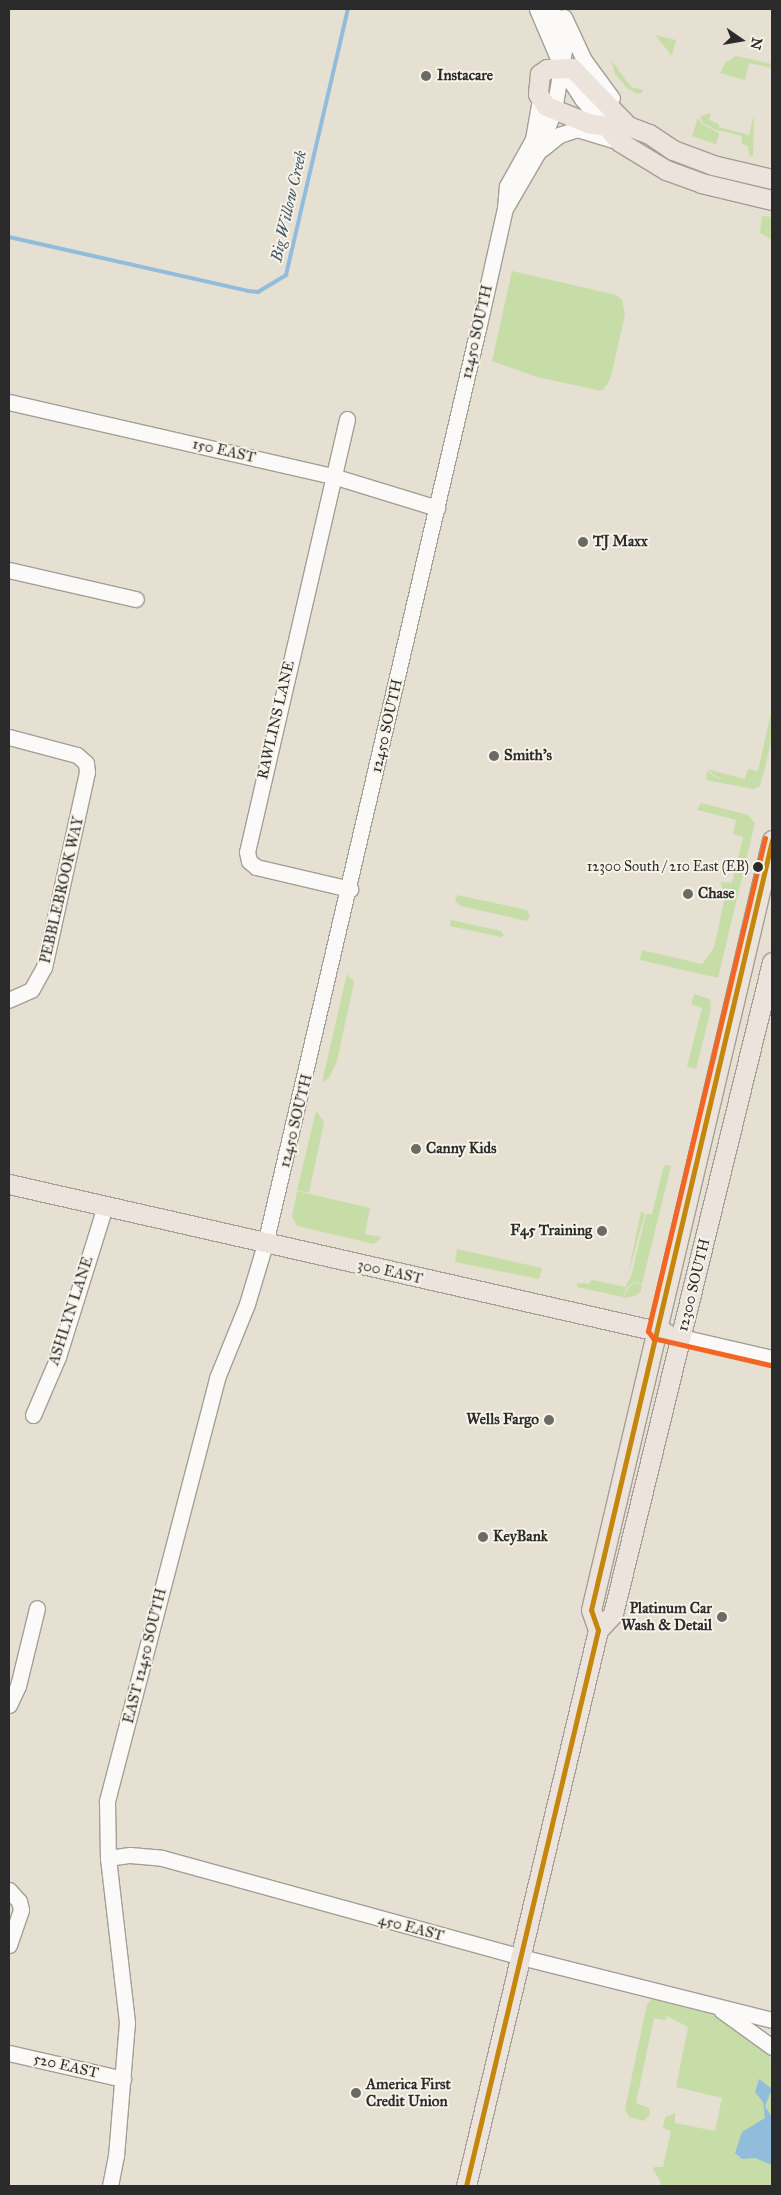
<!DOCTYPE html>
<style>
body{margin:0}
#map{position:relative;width:781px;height:2195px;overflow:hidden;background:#e5e0d1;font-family:"IM FELL Great Primer",serif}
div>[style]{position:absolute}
.green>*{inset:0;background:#c7dda8}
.water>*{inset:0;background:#92bcdc}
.stream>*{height:4px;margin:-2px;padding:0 2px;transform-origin:2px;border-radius:2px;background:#92bcdc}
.roads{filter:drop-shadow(1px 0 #a29f96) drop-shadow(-1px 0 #a29f96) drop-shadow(0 1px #a29f96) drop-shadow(0 -1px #a29f96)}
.minor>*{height:15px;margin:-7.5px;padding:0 7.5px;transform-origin:7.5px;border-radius:7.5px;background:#fbfaf8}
.major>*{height:19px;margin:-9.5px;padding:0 9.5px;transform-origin:9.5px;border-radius:9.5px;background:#ece4dc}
.bus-1>*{height:5px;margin:-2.5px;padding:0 2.5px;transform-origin:2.5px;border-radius:2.5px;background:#c4870b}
.bus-2>*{height:5px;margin:-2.5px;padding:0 2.5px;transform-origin:2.5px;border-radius:2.5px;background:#f26522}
.dots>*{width:14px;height:14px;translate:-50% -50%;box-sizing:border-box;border:2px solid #f7f3e8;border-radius:50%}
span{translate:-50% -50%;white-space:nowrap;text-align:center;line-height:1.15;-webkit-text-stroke:4px #f7f3e8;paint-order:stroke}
.bus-label{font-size:14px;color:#2b2b2b}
.right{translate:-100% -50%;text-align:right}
.poi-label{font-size:15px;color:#2b2b2b;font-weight:700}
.left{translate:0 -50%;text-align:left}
.street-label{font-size:15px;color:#2b2b2b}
.water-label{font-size:16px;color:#42586b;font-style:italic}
.frame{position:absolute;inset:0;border:10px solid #2b2b2b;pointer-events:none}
.north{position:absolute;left:716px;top:15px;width:50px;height:50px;-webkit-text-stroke:4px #f7f3e8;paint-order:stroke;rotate:103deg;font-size:14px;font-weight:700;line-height:20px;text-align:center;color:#2b2b2b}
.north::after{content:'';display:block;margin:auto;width:18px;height:22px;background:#2b2b2b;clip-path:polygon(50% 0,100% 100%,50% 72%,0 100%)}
</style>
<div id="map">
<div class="green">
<i style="clip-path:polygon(655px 35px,676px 40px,672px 56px)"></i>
<i style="clip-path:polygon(736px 56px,772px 64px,772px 68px,749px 63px,745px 80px,720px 73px,725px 63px)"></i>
<i style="clip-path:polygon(611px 60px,631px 87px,643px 90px,642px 93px,638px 94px,627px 88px,615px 74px)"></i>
<i style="clip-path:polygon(711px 113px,709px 120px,719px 124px,719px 127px,749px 135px,754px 115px,753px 156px,749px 155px,748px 146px,742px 144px,742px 136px,716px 130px,703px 123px,700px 116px)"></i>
<i style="clip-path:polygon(698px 118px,702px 124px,719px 133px,716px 144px,732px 150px,692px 136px)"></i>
<i style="clip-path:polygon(762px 216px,772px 217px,772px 240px,760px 233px)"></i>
<i style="clip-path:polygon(512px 271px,616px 295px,622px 300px,625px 315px,610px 380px,602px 391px,537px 377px,492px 361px)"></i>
<i style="clip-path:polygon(772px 708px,772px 738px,763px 776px,756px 778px,762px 777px,760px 786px,753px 789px,706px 780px,707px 771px,718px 779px,724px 778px,718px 778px,707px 769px,745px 779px,748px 769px,758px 771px)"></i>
<i style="clip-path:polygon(701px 803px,748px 815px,755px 823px,718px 978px,640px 960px,642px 950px,702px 964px,714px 948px,724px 901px,721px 882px,732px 883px,743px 837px,733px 834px,736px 820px,697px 810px)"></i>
<i style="clip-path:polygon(457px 895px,527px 910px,530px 916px,527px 921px,461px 906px,455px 901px)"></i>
<i style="clip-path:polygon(451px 920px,501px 931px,504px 935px,501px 937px,450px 926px)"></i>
<i style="clip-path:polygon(347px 974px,354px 982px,337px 1061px,329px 1078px,322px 1082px)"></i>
<i style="clip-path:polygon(694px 994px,710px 999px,711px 1009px,696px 1069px,687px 1067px,702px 1008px,691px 1004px)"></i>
<i style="clip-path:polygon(316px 1111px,324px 1122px,309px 1193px,297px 1190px)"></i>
<i style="clip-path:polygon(664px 1165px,671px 1166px,642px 1284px,635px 1282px,627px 1287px,623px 1297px,577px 1287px,577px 1283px,589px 1284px,592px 1280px,625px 1287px,631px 1277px,646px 1214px,652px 1214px)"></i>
<i style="clip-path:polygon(297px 1191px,370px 1208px,365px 1234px,382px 1237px,374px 1244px,297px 1226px,292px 1217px)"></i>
<i style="clip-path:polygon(641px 1212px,645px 1213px,627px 1279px)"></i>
<i style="clip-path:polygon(457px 1249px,542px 1268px,539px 1279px,455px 1262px)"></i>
<i style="clip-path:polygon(635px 1283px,642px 1285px,641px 1291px,635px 1296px,623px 1298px,628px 1288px)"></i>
<i style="clip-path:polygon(654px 1997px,697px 2007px,724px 2020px,768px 2052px,772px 2060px,772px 2186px,660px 2186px,661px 2182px,653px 2170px,654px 2167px,663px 2167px,671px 2131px,663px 2128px,665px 2117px,675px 2113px,675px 2123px,715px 2131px,722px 2098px,676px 2087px,688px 2027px,667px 2016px,665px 2020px,654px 2018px,636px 2103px,649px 2108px,650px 2114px,644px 2121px,629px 2117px,625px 2109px,647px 2004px)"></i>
</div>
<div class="water">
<i style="clip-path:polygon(759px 2079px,772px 2089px,765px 2106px,772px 2117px,772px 2165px,755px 2158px,742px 2159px,735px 2153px,742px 2132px,765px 2118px,763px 2102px,755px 2092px)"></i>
</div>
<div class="stream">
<i style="left:9px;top:237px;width:245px;rotate:12.7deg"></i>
<i style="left:248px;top:291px;width:10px;rotate:6deg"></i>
<i style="left:258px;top:292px;width:33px;rotate:-31deg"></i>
<i style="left:286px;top:275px;width:273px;rotate:-76.9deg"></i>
</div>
<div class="roads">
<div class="minor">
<i style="left:537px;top:9px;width:64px;rotate:67deg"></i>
<i style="left:562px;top:68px;width:38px;rotate:57deg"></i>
<i style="left:583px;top:100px;width:35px;rotate:49deg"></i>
<i style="left:564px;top:17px;width:47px;rotate:65.1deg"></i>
<i style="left:584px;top:60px;width:47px;rotate:53.6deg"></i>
<i style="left:542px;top:149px;width:22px;rotate:-39deg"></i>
<i style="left:559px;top:135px;width:19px;rotate:-18deg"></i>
<i style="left:577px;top:129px;width:45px;rotate:16.8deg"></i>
<i style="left:506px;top:207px;width:64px;rotate:-59.8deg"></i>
<i style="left:538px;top:152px;width:45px;rotate:-69.1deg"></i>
<i style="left:554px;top:110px;width:61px;rotate:-80.5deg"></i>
<i style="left:564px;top:50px;width:43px;rotate:-106.3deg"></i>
<i style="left:9px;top:402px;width:332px;rotate:12.9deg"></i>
<i style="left:333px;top:476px;width:109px;rotate:17.1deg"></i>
<i style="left:347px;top:419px;width:444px;rotate:103deg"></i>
<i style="left:247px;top:852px;width:9px;rotate:77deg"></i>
<i style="left:249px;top:861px;width:9px;rotate:41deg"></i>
<i style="left:256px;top:867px;width:97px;rotate:13.2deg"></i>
<i style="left:9px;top:570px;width:130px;rotate:12.9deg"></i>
<i style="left:9px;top:737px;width:70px;rotate:14.8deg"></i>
<i style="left:77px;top:755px;width:12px;rotate:42deg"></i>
<i style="left:86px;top:763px;width:9px;rotate:84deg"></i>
<i style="left:87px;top:772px;width:200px;rotate:102.4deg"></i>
<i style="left:44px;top:967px;width:26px;rotate:119deg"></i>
<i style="left:31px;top:990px;width:24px;rotate:156deg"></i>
<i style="left:681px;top:1337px;width:93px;rotate:13deg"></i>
<i style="left:33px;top:1415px;width:63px;rotate:-66.7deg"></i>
<i style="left:58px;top:1357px;width:158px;rotate:-72.7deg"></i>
<i style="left:9px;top:1705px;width:21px;rotate:-65deg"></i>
<i style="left:18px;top:1686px;width:80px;rotate:-76.3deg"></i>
<i style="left:108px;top:1858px;width:22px;rotate:-8deg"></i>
<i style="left:130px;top:1855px;width:32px;rotate:5deg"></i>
<i style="left:162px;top:1858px;width:372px;rotate:15.4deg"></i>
<i style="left:521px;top:1957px;width:259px;rotate:14.1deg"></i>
<i style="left:9px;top:1890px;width:15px;rotate:48deg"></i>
<i style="left:19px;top:1901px;width:9px;rotate:77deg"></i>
<i style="left:21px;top:1910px;width:37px;rotate:109deg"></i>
<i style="left:722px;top:2011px;width:62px;rotate:35.8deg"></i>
<i style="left:9px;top:2053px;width:117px;rotate:12.8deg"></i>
<i style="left:110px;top:2186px;width:31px;rotate:-79deg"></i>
<i style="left:116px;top:2156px;width:134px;rotate:-85.3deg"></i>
<i style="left:127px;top:2022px;width:165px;rotate:-96.6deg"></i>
<i style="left:108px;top:1858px;width:57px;rotate:-91deg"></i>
<i style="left:107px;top:1801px;width:437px;rotate:-75.4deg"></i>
<i style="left:217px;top:1378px;width:80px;rotate:-67.9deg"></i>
<i style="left:247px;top:1304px;width:63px;rotate:-73.3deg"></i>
<i style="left:265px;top:1244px;width:939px;rotate:-76.9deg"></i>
<i style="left:478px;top:329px;width:124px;rotate:-77.4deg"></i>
<i style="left:505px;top:208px;width:22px;rotate:-85deg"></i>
<i style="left:507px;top:186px;width:54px;rotate:-61deg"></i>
<i style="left:533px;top:139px;width:40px;rotate:-80deg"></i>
</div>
<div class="major">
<i style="left:772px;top:179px;width:61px;rotate:-166.7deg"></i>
<i style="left:713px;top:165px;width:43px;rotate:-159.4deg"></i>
<i style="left:673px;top:150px;width:29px;rotate:-146deg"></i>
<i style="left:649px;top:134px;width:22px;rotate:-159deg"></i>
<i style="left:628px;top:126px;width:81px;rotate:-134deg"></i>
<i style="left:572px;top:68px;width:25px;rotate:178deg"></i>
<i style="left:547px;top:69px;width:9px;rotate:144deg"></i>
<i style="left:540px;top:74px;width:20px;rotate:96deg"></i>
<i style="left:538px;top:94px;width:14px;rotate:56deg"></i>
<i style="left:546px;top:106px;width:45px;rotate:22deg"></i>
<i style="left:588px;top:123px;width:18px;rotate:9deg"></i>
<i style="left:606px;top:126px;width:21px;rotate:49deg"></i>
<i style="left:620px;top:142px;width:54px;rotate:31.3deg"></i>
<i style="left:666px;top:170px;width:37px;rotate:20deg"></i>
<i style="left:701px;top:183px;width:73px;rotate:13.5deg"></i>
<i style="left:9px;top:1184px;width:674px;rotate:12.78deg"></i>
<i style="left:598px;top:1630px;width:21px;rotate:-109deg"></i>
<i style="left:591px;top:1610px;width:791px;rotate:-76.77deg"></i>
<i style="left:466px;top:2186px;width:571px;rotate:-76.64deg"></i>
<i style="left:598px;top:1630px;width:22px;rotate:-47deg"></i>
<i style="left:613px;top:1614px;width:671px;rotate:-76.3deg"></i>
</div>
</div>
<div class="bus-1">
<i style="left:466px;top:2186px;width:571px;rotate:-76.64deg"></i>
<i style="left:598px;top:1630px;width:21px;rotate:-109deg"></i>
<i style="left:591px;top:1610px;width:791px;rotate:-76.77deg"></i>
</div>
<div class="bus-2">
<i style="left:765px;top:838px;width:507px;rotate:103.35deg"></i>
<i style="left:648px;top:1331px;width:9px;rotate:54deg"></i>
<i style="left:653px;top:1338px;width:120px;rotate:13deg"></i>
</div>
<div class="dots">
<i style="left:426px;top:76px;background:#6c6a65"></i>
<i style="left:583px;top:542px;background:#6c6a65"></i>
<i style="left:494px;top:756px;background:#6c6a65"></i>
<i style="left:758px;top:867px;background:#2b2b2b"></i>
<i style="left:688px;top:894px;background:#6c6a65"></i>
<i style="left:416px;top:1149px;background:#6c6a65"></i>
<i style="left:602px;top:1231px;background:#6c6a65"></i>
<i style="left:549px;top:1420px;background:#6c6a65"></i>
<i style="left:483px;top:1537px;background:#6c6a65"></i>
<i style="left:722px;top:1617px;background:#6c6a65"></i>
<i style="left:356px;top:2093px;background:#6c6a65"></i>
</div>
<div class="bus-label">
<span class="right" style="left:749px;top:867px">12300 South / 210 East (EB)</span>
</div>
<div class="poi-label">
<span class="left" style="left:437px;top:76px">Instacare</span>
<span class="left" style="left:593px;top:542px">TJ Maxx</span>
<span class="left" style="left:504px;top:756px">Smith's</span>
<span class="left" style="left:698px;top:894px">Chase</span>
<span class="left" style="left:426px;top:1149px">Canny Kids</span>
<span class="right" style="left:592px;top:1231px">F45 Training</span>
<span class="right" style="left:539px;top:1420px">Wells Fargo</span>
<span class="left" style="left:493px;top:1537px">KeyBank</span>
<span class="right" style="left:712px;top:1617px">Platinum Car<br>Wash &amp; Detail</span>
<span class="left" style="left:366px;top:2093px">America First<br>Credit Union</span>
</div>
<div class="street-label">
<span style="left:477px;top:332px;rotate:-77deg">12450 SOUTH</span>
<span style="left:224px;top:451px;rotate:13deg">150 EAST</span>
<span style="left:276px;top:720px;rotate:-77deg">RAWLINS LANE</span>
<span style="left:387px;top:726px;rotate:-77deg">12450 SOUTH</span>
<span style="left:62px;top:890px;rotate:-77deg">PEBBLEBROOK WAY</span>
<span style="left:296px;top:1121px;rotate:-76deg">12450 SOUTH</span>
<span style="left:390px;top:1272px;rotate:13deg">300 EAST</span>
<span style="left:694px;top:1285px;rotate:-76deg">12300 SOUTH</span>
<span style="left:71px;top:1311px;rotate:-72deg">ASHLYN LANE</span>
<span style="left:145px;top:1656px;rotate:-76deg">EAST 12450 SOUTH</span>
<span style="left:411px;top:1928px;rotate:15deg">450 EAST</span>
<span style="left:66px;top:2066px;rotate:13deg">520 EAST</span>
</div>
<div class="water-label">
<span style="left:289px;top:206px;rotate:-77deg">Big Willow Creek</span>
</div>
<div class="frame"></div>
<div class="north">N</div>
</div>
